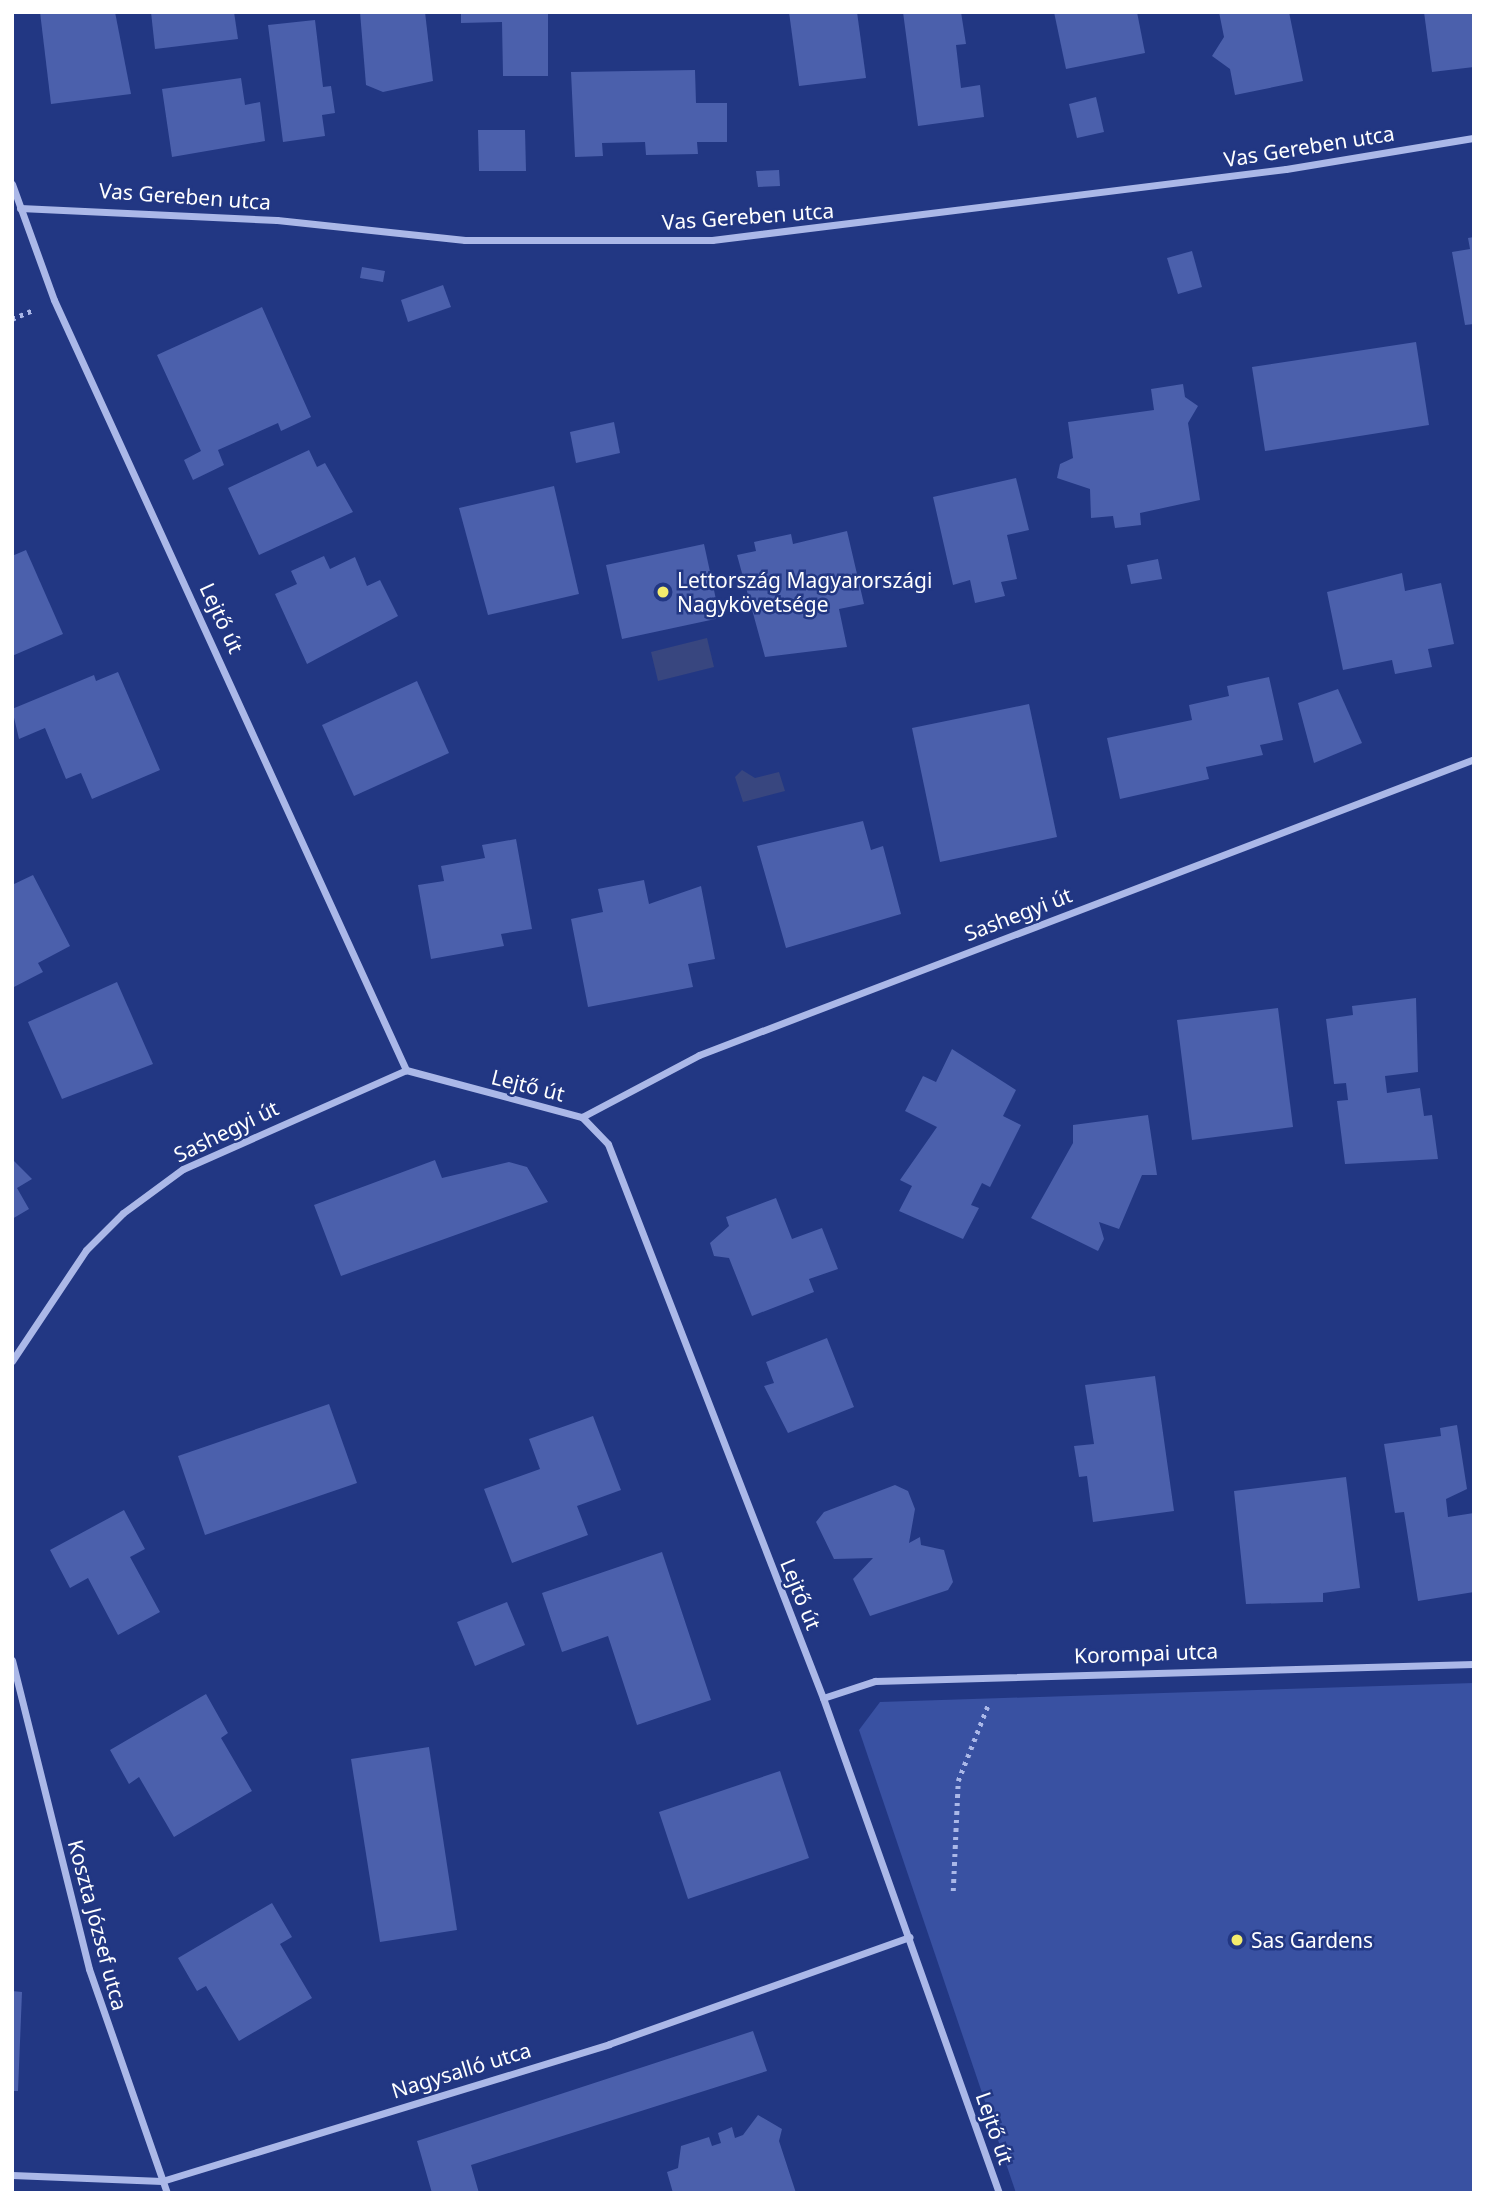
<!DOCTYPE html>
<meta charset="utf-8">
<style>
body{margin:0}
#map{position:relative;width:1486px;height:2205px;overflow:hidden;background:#223783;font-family:"Noto Sans",sans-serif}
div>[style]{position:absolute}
.green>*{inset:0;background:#3951a2}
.water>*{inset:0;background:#38467f}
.building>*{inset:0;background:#4b60ac}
.path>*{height:4.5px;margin-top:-2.25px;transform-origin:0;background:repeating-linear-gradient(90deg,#abb8e8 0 3.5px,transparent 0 8.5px)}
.minor>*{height:7px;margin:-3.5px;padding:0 3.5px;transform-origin:3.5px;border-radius:3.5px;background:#abb8e8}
.dots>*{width:19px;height:19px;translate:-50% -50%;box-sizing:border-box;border:4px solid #223783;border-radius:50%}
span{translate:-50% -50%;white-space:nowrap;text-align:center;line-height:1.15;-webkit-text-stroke:5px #223783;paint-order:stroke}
.street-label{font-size:21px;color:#fff}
.poi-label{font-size:21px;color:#fff}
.left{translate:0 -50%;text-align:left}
.frame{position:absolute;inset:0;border:14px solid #fff;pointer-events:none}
</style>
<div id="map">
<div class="green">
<i style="clip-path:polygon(1474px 1683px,1474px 2193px,1016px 2193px,859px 1730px,880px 1702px)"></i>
</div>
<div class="water">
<i style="clip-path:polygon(707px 638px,714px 667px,658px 681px,651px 652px)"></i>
<i style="clip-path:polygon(742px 770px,755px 778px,779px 772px,785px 791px,743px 802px,735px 777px)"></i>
</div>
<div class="building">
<i style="clip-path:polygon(40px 12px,115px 12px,131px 94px,51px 104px)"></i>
<i style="clip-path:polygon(151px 12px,234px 12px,238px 39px,155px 49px)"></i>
<i style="clip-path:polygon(360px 12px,425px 12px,433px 81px,383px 92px,366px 85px)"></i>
<i style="clip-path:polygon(461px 12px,548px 12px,548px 76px,503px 76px,502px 22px,461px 23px)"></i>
<i style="clip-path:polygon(789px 12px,857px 12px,866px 78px,799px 86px)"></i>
<i style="clip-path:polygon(903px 12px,961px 12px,966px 44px,956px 45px,961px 88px,980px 85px,984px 117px,918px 126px)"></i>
<i style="clip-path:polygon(1054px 12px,1137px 12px,1145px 53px,1066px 69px)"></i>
<i style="clip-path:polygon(1219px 12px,1289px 12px,1303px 81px,1235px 95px,1230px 69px,1212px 56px,1224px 37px)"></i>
<i style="clip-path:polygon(1424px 12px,1474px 12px,1474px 67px,1432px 72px)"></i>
<i style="clip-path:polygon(315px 20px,323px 87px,331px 86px,335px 113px,322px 115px,325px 136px,283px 142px,268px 25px)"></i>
<i style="clip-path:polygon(695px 70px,696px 103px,727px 103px,727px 142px,697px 142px,698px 154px,646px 155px,645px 142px,602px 143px,603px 156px,575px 157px,571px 72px)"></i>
<i style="clip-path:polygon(241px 78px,245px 105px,260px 102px,265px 141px,172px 157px,162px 89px)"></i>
<i style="clip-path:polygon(1096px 97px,1104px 132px,1077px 138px,1069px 104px)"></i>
<i style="clip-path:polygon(478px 130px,525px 130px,526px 171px,479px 171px)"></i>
<i style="clip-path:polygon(779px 170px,780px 186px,758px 187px,756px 171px)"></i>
<i style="clip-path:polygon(1474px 237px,1474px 324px,1465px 325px,1452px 252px,1470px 249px,1468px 238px)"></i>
<i style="clip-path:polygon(1192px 251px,1202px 287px,1178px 294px,1167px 258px)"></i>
<i style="clip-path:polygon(362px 267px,385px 271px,383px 282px,360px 278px)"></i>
<i style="clip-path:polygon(443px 285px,451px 307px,408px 322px,401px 300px)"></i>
<i style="clip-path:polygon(262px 307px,311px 417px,281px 431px,278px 423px,218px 450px,224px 465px,193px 480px,184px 460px,201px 451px,157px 355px)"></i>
<i style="clip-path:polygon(1416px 342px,1429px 425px,1265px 451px,1252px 367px)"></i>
<i style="clip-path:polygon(1183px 384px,1185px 397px,1198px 406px,1188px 423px,1200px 500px,1140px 513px,1141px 525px,1115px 528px,1113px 516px,1091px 518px,1090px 489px,1057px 478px,1060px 464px,1073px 458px,1068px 422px,1154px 410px,1151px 389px)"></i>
<i style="clip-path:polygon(614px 422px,620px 453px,576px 463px,570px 432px)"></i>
<i style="clip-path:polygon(309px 450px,317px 467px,325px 463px,353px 512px,259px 555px,228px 488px)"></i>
<i style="clip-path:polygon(1016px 478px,1029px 530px,1007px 535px,1017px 579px,1001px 582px,1005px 596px,975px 603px,970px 580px,953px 585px,933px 497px)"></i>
<i style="clip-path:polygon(554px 486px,579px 594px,488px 615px,459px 508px)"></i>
<i style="clip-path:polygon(847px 531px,864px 604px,839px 609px,847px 647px,765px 657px,737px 555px,756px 551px,754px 542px,791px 534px,793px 544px)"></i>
<i style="clip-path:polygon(704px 544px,720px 618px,622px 639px,606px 565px)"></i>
<i style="clip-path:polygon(26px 550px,63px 634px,12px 656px,12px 556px)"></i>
<i style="clip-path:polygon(324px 556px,330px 569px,355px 557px,367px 586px,380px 580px,398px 616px,307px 664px,275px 594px,297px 584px,291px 571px)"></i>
<i style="clip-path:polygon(1158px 559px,1162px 579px,1131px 584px,1127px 565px)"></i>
<i style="clip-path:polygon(1402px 573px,1405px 591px,1441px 583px,1454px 644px,1428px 649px,1432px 667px,1395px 674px,1392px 660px,1343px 670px,1327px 592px)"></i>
<i style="clip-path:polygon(118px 672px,160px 770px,92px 799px,81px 773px,66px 779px,45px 728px,19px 739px,12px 709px,94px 675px,96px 681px)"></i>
<i style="clip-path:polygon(1269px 677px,1283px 740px,1260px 745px,1263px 755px,1206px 767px,1209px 779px,1120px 799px,1107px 738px,1192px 720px,1189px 705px,1229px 696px,1227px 686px)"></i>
<i style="clip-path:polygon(417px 681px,449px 753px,354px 796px,322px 725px)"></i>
<i style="clip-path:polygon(1338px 689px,1362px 743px,1314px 763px,1298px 703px)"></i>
<i style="clip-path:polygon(1029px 704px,1057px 837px,940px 862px,912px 728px)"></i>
<i style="clip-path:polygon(863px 821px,871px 850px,883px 846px,901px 914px,786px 948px,757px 846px)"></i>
<i style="clip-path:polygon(516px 839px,532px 929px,501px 934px,504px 946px,431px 959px,418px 885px,444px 881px,441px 866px,485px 858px,482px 845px)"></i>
<i style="clip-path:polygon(33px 875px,70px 946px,38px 963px,43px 972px,12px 988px,12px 885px)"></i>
<i style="clip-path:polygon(644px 880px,649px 904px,701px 886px,715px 959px,688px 964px,693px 987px,588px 1007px,571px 919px,603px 912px,598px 889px)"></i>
<i style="clip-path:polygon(117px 982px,153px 1064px,62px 1099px,28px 1022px)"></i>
<i style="clip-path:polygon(1416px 998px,1418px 1072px,1385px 1076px,1387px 1093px,1420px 1088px,1424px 1116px,1432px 1115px,1438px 1159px,1345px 1164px,1337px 1101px,1348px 1100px,1346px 1083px,1334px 1084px,1326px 1019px,1353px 1015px,1352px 1006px)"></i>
<i style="clip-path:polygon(1278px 1008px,1293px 1127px,1192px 1140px,1177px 1020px)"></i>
<i style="clip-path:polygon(952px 1049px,1016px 1090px,1003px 1116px,1021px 1125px,990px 1187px,982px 1183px,971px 1205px,979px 1208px,963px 1239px,899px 1211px,912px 1186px,900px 1180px,937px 1127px,905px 1111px,923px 1076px,936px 1082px)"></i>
<i style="clip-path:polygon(1148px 1115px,1157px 1175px,1142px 1175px,1119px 1229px,1099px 1222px,1104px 1239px,1098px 1251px,1031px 1218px,1073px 1143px,1073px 1125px)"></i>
<i style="clip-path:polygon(12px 1159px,32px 1179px,17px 1188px,29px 1209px,12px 1219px)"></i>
<i style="clip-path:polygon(435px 1160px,442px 1178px,509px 1162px,527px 1167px,548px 1202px,341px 1276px,314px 1205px)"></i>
<i style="clip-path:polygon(776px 1198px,792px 1239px,822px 1228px,838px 1269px,809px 1279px,814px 1292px,752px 1316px,729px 1258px,714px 1256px,710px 1243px,729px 1226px,726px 1217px)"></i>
<i style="clip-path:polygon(827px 1338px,854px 1407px,788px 1433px,764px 1386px,774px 1383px,766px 1362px)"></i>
<i style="clip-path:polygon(1155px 1376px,1174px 1511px,1093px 1522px,1087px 1476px,1079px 1477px,1074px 1446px,1094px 1444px,1085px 1385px)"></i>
<i style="clip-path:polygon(329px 1404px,357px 1483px,205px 1535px,178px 1456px)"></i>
<i style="clip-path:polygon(593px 1416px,621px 1490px,577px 1506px,588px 1535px,512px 1563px,484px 1489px,540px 1469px,529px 1439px)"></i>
<i style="clip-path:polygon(1457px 1425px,1467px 1489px,1446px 1499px,1448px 1517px,1474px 1513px,1474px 1592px,1418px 1601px,1404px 1512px,1395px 1513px,1384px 1444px,1441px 1436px,1440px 1428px)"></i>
<i style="clip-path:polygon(1346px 1477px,1360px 1588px,1323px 1593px,1323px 1602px,1246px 1604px,1234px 1491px)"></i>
<i style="clip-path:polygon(895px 1485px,908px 1491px,915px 1509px,909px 1543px,920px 1537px,921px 1545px,944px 1550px,953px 1582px,948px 1590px,870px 1616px,853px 1579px,873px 1558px,834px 1559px,816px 1522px,824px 1512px)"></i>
<i style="clip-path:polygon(124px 1510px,145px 1549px,130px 1557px,160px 1612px,118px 1635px,88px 1578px,70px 1588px,50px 1550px)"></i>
<i style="clip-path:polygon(662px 1552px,711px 1700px,637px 1725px,608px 1636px,562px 1652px,542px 1593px)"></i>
<i style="clip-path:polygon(507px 1602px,525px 1645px,475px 1666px,457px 1622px)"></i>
<i style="clip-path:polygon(206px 1694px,228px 1733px,221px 1738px,252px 1791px,174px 1837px,139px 1777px,129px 1784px,110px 1750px)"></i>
<i style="clip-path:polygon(429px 1747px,457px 1930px,380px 1942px,351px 1759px)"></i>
<i style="clip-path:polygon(780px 1771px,809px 1858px,688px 1899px,659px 1812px)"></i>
<i style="clip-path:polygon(272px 1903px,292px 1937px,280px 1944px,312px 1998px,239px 2041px,206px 1986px,197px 1991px,178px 1958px)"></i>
<i style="clip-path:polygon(12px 1991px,22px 1992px,18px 2091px,12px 2091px)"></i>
<i style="clip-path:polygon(753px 2031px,767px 2071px,471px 2165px,479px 2193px,432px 2193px,417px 2141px)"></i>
<i style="clip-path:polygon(758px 2115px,782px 2129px,779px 2141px,796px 2193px,673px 2193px,667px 2172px,678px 2168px,681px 2146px,709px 2137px,712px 2146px,721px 2143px,718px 2133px,732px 2127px,735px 2138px,743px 2135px)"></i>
</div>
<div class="path">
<i style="left:12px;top:319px;width:21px;rotate:-23deg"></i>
<i style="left:953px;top:1891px;width:110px;rotate:-87.4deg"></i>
<i style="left:958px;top:1781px;width:82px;rotate:-68.5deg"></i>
</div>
<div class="minor">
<i style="left:12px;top:184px;width:123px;rotate:70.1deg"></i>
<i style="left:54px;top:300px;width:847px;rotate:65.43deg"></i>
<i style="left:20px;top:208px;width:257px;rotate:2.7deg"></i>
<i style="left:277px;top:220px;width:189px;rotate:6.1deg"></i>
<i style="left:465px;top:240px;width:247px"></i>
<i style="left:712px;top:240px;width:578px;rotate:-7.05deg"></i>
<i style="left:1286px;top:169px;width:191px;rotate:-9.4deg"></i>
<i style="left:406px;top:1070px;width:182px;rotate:15deg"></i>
<i style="left:582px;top:1117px;width:37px;rotate:46deg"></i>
<i style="left:608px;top:1144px;width:594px;rotate:68.79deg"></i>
<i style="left:823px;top:1698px;width:525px;rotate:70.43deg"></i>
<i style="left:582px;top:1117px;width:132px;rotate:-27.9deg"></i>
<i style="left:699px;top:1055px;width:830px;rotate:-20.9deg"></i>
<i style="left:12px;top:1361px;width:133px;rotate:-56.3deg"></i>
<i style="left:86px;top:1250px;width:52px;rotate:-45deg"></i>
<i style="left:123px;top:1213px;width:74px;rotate:-36.3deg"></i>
<i style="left:183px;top:1169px;width:244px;rotate:-23.9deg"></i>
<i style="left:12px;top:1660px;width:318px;rotate:76deg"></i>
<i style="left:89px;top:1969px;width:237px;rotate:70.8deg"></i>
<i style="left:823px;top:1698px;width:55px;rotate:-18.1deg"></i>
<i style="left:875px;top:1681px;width:599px;rotate:-1.63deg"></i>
<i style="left:12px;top:2175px;width:150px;rotate:2.3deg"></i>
<i style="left:162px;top:2181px;width:468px;rotate:-17deg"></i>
<i style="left:609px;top:2044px;width:319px;rotate:-19.6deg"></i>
</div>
<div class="dots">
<i style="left:663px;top:592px;background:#f4ec6d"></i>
<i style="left:1237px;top:1940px;background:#f4ec6d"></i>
</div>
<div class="street-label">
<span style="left:1309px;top:146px;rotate:-9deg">Vas Gereben utca</span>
<span style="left:185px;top:196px;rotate:4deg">Vas Gereben utca</span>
<span style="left:748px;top:216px;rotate:-4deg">Vas Gereben utca</span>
<span style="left:222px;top:618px;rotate:65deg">Lejtő út</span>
<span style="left:1018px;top:914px;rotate:-21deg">Sashegyi út</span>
<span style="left:528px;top:1085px;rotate:14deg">Lejtő út</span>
<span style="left:226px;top:1131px;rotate:-26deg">Sashegyi út</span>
<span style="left:801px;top:1594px;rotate:68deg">Lejtő út</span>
<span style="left:1146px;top:1653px;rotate:-2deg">Korompai utca</span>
<span style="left:98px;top:1925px;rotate:75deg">Koszta József utca</span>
<span style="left:461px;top:2070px;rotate:-17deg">Nagysalló utca</span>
<span style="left:995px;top:2128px;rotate:71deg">Lejtő út</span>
</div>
<div class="poi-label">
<span class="left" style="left:677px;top:592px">Lettország Magyarországi<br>Nagykövetsége</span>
<span class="left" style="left:1251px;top:1940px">Sas Gardens</span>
</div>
<div class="frame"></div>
</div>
